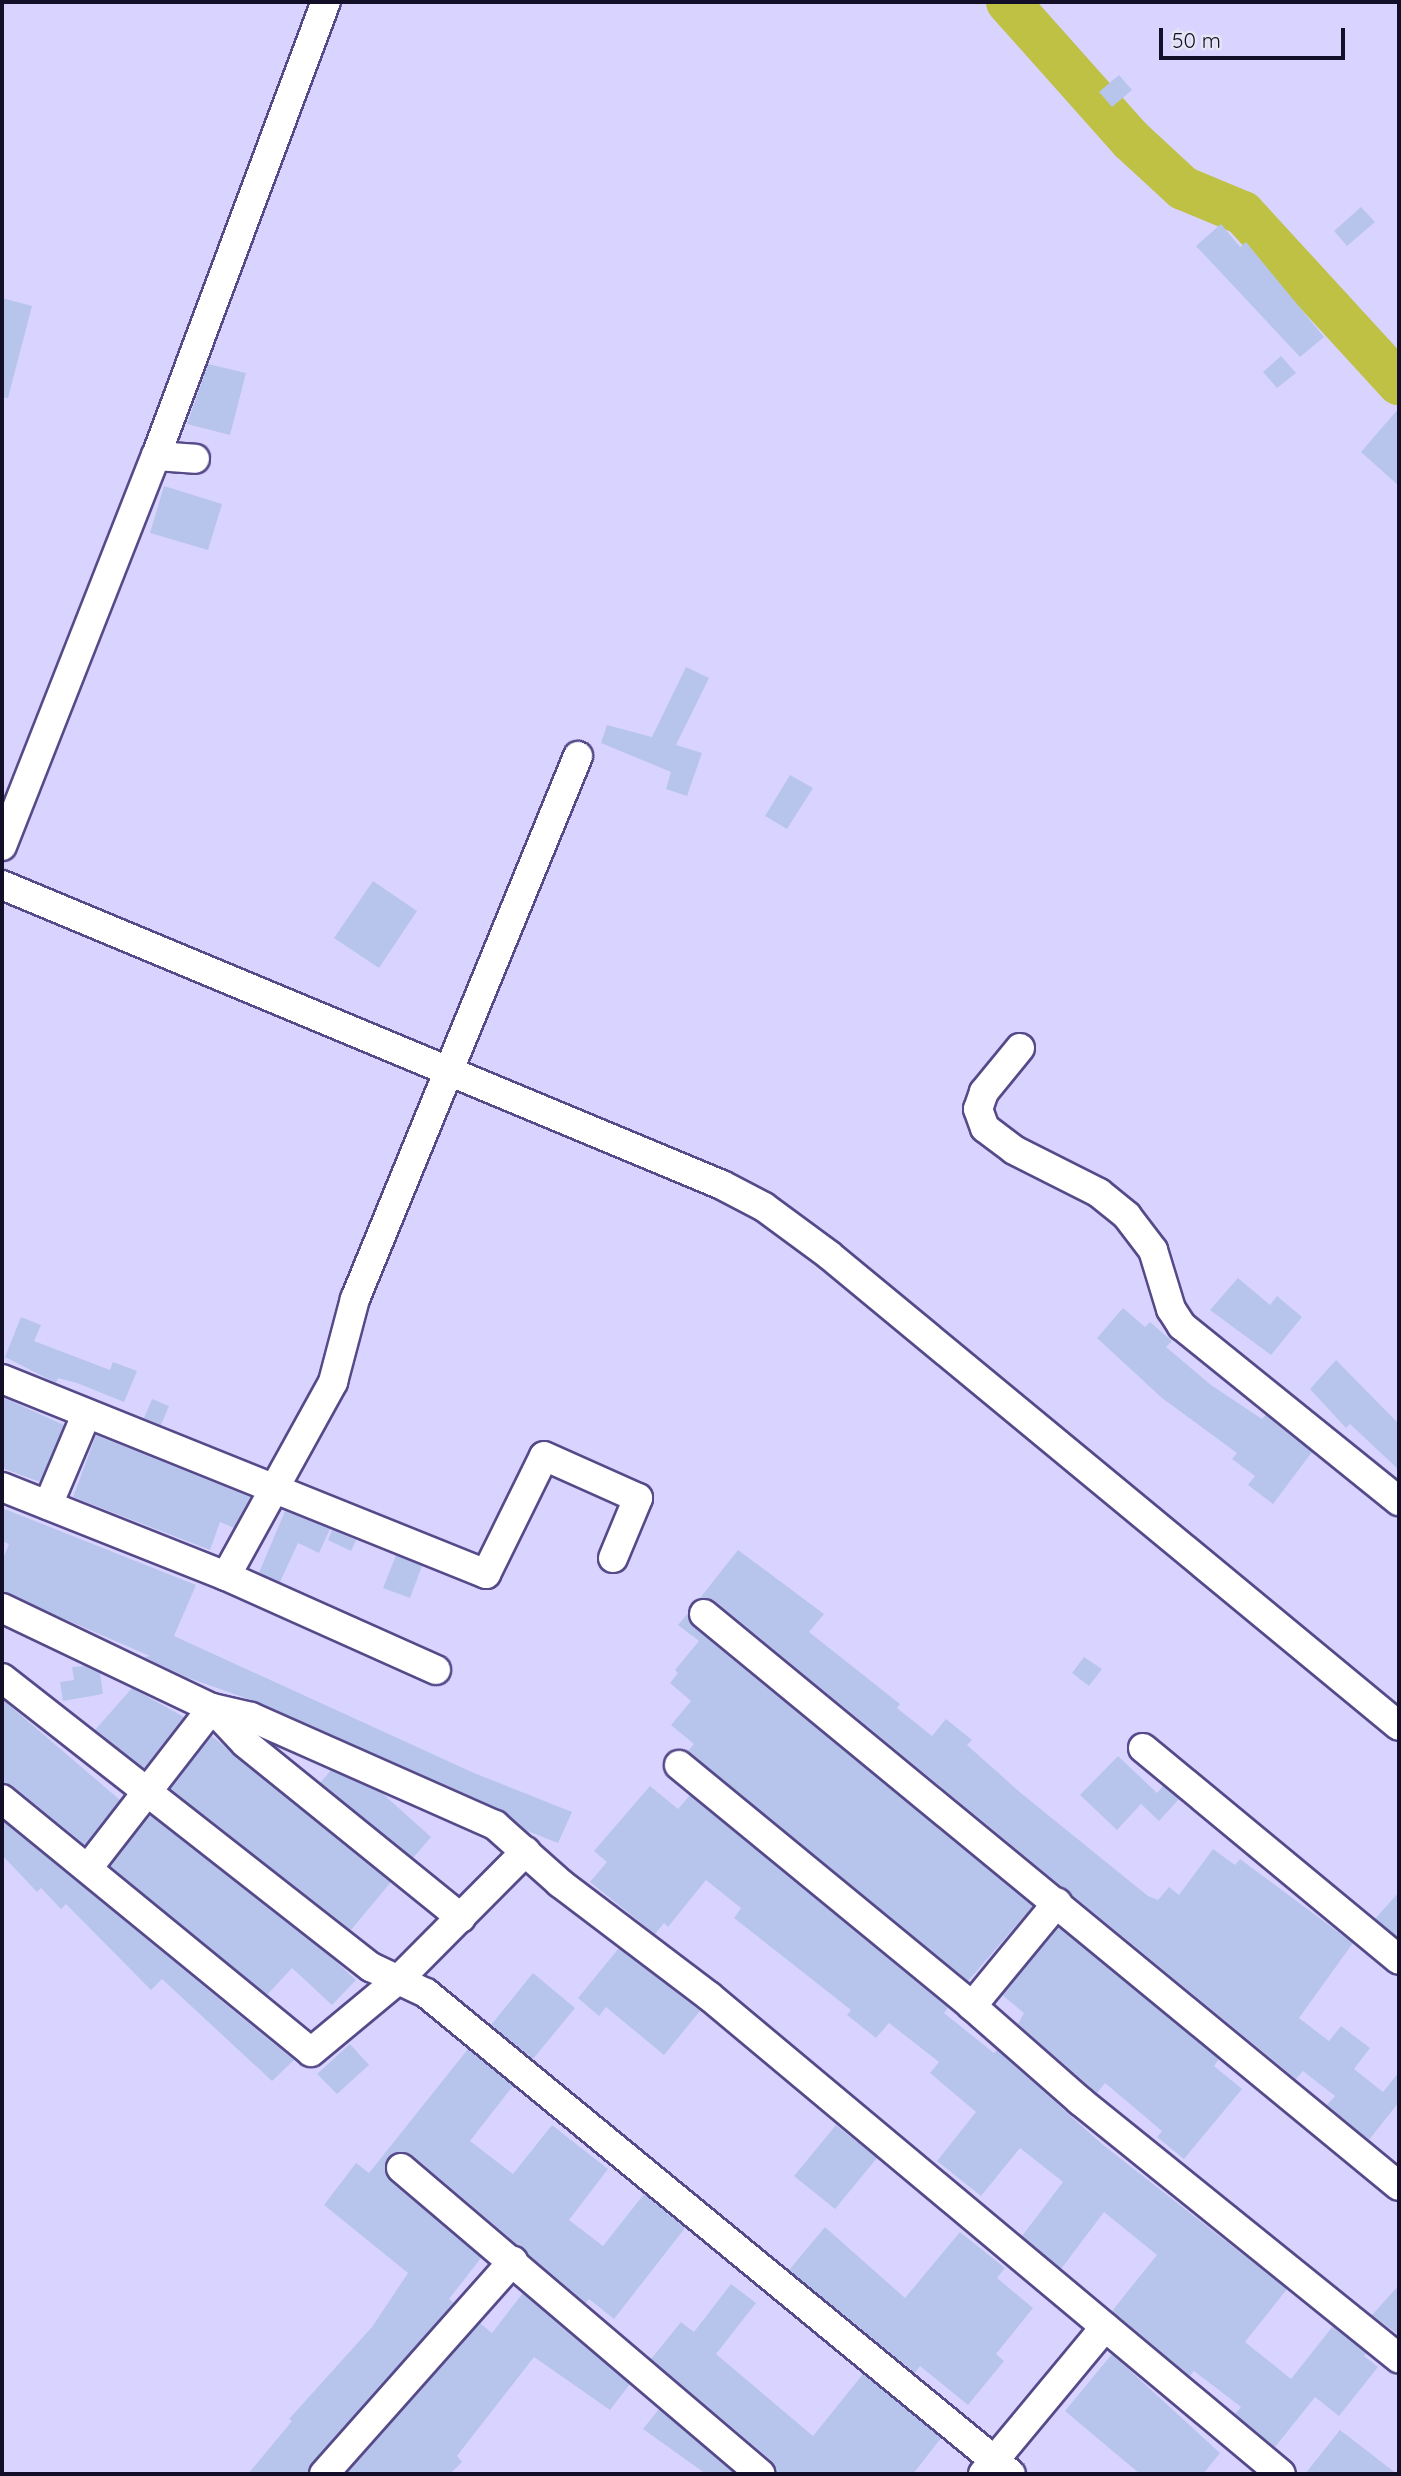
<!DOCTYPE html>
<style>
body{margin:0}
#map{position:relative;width:1401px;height:2476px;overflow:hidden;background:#d9d4ff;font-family:Quicksand,sans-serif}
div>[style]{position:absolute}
.river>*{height:44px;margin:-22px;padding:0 22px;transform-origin:22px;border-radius:22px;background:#bec144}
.building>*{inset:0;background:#b7c5ec}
.roads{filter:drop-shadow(2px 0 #564a89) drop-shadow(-2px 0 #564a89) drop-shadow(0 2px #564a89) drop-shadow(0 -2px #564a89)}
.street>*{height:28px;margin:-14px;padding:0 14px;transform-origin:14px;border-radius:14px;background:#fff}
span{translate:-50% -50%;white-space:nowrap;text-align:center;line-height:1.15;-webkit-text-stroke:5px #e6e5f3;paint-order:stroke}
.frame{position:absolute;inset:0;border:4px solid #140f28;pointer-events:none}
.scale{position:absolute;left:1159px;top:28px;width:186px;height:32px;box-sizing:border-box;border:4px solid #140f28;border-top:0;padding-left:9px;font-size:21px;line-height:24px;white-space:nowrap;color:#140f28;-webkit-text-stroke:5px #e6e5f3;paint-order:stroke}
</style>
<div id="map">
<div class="river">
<i style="left:1008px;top:2px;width:185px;rotate:48.3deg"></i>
<i style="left:1131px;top:140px;width:71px;rotate:42.7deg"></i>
<i style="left:1183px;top:188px;width:65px;rotate:22.6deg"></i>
<i style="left:1243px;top:213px;width:231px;rotate:47.5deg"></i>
</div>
<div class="building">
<i style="clip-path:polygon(1119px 75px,1132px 90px,1112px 107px,1099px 92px)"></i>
<i style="clip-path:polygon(1361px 207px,1375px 222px,1347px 246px,1334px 231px)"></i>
<i style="clip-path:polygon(1221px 224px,1240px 247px,1246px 242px,1324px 337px,1300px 357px,1196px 246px)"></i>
<i style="clip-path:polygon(2px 298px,32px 306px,8px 398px,2px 397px)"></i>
<i style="clip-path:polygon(1281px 356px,1296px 373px,1277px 388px,1263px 372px)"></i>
<i style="clip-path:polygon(208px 364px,246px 373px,230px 435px,187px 424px)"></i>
<i style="clip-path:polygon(1399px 408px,1399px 486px,1361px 452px)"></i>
<i style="clip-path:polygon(164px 486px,222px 504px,208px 550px,150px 533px)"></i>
<i style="clip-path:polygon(686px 667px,709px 678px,676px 745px,702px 753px,687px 796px,666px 789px,671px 772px,601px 743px,607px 725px,652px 737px)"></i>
<i style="clip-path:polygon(790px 775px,813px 788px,787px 829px,765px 816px)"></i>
<i style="clip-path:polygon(373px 881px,417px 911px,379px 968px,334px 938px)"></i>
<i style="clip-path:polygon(1238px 1278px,1270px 1305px,1277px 1296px,1302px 1317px,1271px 1355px,1210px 1310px)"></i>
<i style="clip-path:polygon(1123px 1308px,1145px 1327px,1150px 1322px,1172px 1341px,1166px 1347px,1211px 1385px,1262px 1419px,1266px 1415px,1312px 1452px,1273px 1504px,1248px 1485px,1255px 1476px,1232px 1459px,1237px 1453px,1162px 1398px,1097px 1338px)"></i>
<i style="clip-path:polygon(21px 1317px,41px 1325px,34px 1341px,110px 1370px,113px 1362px,137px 1371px,124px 1402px,77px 1383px,58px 1378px,56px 1383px,5px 1357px)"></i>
<i style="clip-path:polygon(1336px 1360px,1399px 1424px,1399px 1470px,1350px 1424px,1346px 1428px,1310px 1389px)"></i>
<i style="clip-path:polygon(2px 1397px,64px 1425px,40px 1482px,2px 1468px)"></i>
<i style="clip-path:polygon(152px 1399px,169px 1406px,161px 1425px,144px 1418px)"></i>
<i style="clip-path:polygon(96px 1435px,250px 1497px,234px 1528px,220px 1522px,210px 1550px,73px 1497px)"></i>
<i style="clip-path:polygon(2px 1508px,196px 1585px,174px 1636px,474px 1773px,572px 1812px,558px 1843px,525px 1830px,502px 1810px,257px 1702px,186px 1677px,144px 1657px,150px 1656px,2px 1592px,2px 1561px,9px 1544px,2px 1541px)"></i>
<i style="clip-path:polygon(285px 1511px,330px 1529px,319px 1553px,298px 1543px,280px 1582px,259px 1573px)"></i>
<i style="clip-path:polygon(332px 1530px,356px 1540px,351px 1551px,328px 1540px)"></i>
<i style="clip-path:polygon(738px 1550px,824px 1614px,809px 1632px,900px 1704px,897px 1708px,932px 1736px,946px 1719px,972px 1740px,967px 1745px,1022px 1794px,1148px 1896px,1158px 1900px,1169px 1887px,1179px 1895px,1213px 1849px,1235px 1865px,1240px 1859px,1353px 1943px,1299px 2018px,1329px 2041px,1341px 2026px,1370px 2048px,1354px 2069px,1383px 2092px,1399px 2072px,1399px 2102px,1369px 2140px,1327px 2105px,1335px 2096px,1303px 2071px,1296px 2079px,715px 1601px,700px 1598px)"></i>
<i style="clip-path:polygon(396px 1555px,422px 1566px,410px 1598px,383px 1588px)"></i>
<i style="clip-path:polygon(688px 1613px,693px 1627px,1033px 1906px,968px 1981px,688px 1751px,694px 1744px,671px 1725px,691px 1701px,670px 1683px,678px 1673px,675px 1670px,699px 1641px,678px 1625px)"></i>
<i style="clip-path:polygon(1084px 1657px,1102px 1669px,1089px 1686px,1072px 1673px)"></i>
<i style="clip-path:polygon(84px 1666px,100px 1673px,103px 1694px,63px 1701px,60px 1682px,74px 1680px,72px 1667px)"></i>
<i style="clip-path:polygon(132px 1688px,184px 1717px,144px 1768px,95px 1730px)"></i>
<i style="clip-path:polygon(2px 1699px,120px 1800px,85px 1845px,13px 1786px,2px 1783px)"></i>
<i style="clip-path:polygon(212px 1736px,391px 1882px,351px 1930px,170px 1789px)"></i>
<i style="clip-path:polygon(1118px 1756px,1157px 1793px,1163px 1786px,1179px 1799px,1159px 1821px,1141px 1804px,1117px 1830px,1080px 1795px)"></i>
<i style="clip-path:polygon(331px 1770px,382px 1793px,431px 1837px,413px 1858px,320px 1783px)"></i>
<i style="clip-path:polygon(650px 1786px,678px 1809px,690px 1795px,948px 2008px,944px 2013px,994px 2053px,997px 2050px,1102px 2144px,1287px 2289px,1245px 2342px,1291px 2379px,1333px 2326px,1367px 2353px,1364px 2356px,1378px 2367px,1339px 2416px,1315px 2397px,1275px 2447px,1235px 2414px,1241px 2407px,1194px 2371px,1190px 2376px,1112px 2311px,1157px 2255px,1104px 2212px,1061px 2269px,1022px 2236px,1063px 2182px,1020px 2148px,981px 2196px,937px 2161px,976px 2112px,930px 2073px,939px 2062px,889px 2023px,876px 2038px,847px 2015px,851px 2010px,734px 1918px,741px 1908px,706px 1880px,668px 1927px,664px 1923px,655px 1934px,590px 1882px,607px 1862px,594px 1851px)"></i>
<i style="clip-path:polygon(150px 1815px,331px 1957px,356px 1980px,332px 2005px,292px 1968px,267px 1995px,110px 1866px)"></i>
<i style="clip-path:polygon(2px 1820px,274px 2044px,294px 2060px,272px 2081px,162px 1979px,151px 1990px,66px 1904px,61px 1909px,41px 1888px,37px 1892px,2px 1855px)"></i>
<i style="clip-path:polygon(1399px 1892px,1399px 1939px,1375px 1919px)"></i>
<i style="clip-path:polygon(1059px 1927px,1219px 2059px,1214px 2066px,1242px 2089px,1184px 2159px,1157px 2137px,1162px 2131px,1105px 2083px,1097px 2093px,1018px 2024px,1024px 2013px,1002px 1995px)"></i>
<i style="clip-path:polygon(619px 1948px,700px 2011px,664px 2055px,606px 2007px,599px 2016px,578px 1998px)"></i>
<i style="clip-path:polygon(533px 1973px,575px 2008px,533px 2059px,491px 2025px)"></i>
<i style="clip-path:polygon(350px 2044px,369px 2065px,337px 2094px,317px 2074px)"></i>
<i style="clip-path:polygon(468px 2049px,513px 2086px,470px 2141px,513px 2174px,552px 2125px,608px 2169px,569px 2220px,603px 2246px,644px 2194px,685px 2228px,614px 2319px,589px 2299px,586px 2303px,412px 2155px,395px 2153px,385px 2166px,390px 2180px,481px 2258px,449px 2299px,454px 2303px,312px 2463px,308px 2474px,248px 2474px,292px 2421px,289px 2419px,372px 2327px,408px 2273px,324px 2205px,356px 2163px,369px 2173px)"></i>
<i style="clip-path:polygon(836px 2125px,877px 2158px,835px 2209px,794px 2176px)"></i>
<i style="clip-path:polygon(825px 2227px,905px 2298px,960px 2232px,1005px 2268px,997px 2278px,1033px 2308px,996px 2354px,1004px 2361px,968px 2405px,920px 2366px,915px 2373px,789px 2270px)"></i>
<i style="clip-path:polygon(731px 2284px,756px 2303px,716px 2354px,813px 2436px,863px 2374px,941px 2438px,913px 2474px,777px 2474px,772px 2461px,651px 2359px,681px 2322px,694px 2332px)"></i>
<i style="clip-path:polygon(1399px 2285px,1399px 2335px,1372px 2315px)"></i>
<i style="clip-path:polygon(523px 2293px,630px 2384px,610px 2410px,534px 2357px,457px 2456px,462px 2462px,450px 2474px,346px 2474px,480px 2323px,492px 2333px)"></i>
<i style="clip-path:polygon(1112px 2354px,1220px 2453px,1203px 2474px,1140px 2474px,1065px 2411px)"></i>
<i style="clip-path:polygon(659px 2409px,736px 2474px,706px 2474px,643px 2429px)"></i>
<i style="clip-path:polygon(1340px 2430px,1397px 2474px,1305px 2474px)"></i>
</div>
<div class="roads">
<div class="street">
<i style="left:156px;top:456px;width:39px;rotate:4deg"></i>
<i style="left:2px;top:846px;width:419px;rotate:-68.5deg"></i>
<i style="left:156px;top:456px;width:485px;rotate:-69.5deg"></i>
<i style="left:2px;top:885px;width:780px;rotate:22.62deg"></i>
<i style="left:722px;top:1185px;width:47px;rotate:27.6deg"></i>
<i style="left:764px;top:1207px;width:81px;rotate:36.4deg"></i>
<i style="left:829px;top:1255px;width:739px;rotate:39.57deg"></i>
<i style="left:1020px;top:1048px;width:57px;rotate:129.3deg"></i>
<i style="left:984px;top:1092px;width:18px;rotate:109deg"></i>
<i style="left:978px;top:1109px;width:20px;rotate:70deg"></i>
<i style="left:985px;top:1128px;width:36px;rotate:37deg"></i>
<i style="left:1014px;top:1150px;width:95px;rotate:26.8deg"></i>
<i style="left:1099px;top:1193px;width:36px;rotate:39deg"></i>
<i style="left:1127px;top:1216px;width:43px;rotate:52.6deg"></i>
<i style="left:1153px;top:1250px;width:62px;rotate:73deg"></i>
<i style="left:1171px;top:1309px;width:20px;rotate:57deg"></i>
<i style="left:1182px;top:1326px;width:279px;rotate:38.9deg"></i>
<i style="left:2px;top:1379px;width:522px;rotate:21.94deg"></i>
<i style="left:486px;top:1574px;width:131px;rotate:-63.8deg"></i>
<i style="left:544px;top:1456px;width:103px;rotate:24.1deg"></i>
<i style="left:638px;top:1498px;width:65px;rotate:112.6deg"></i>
<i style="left:2px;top:1487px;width:241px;rotate:21.7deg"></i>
<i style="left:226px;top:1576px;width:222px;rotate:-61.1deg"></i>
<i style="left:333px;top:1382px;width:86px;rotate:-75.2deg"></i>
<i style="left:355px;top:1299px;width:587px;rotate:-67.67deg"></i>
<i style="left:48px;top:1505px;width:98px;rotate:-67.1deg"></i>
<i style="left:226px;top:1576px;width:230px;rotate:24.1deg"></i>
<i style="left:2px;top:1608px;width:233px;rotate:25.5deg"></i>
<i style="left:212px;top:1708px;width:48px;rotate:46.7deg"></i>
<i style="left:245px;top:1743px;width:278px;rotate:39deg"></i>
<i style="left:704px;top:1614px;width:900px;rotate:39.46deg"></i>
<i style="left:2px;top:1678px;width:469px;rotate:38.1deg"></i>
<i style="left:371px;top:1967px;width:61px;rotate:25.3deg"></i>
<i style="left:426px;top:1993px;width:757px;rotate:39.43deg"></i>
<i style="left:1143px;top:1748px;width:332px;rotate:39.6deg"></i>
<i style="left:679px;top:1765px;width:379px;rotate:39.4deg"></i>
<i style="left:972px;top:2006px;width:144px;rotate:41.3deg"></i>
<i style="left:1080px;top:2101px;width:410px;rotate:38.9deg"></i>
<i style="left:2px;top:1799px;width:399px;rotate:39.3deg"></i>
<i style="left:311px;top:2052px;width:114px;rotate:-39.7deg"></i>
<i style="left:399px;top:1979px;width:180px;rotate:-45.2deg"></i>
<i style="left:88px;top:1868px;width:202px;rotate:-52.2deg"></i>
<i style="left:212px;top:1708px;width:40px;rotate:13deg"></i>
<i style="left:251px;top:1717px;width:267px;rotate:23.9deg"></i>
<i style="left:495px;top:1825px;width:87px;rotate:41.7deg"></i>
<i style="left:560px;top:1883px;width:187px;rotate:37.2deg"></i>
<i style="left:709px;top:1996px;width:745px;rotate:39.88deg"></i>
<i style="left:972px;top:2006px;width:134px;rotate:-50.5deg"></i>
<i style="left:401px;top:2168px;width:472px;rotate:40.4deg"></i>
<i style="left:324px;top:2474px;width:285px;rotate:-48.4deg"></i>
<i style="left:983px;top:2474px;width:191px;rotate:-50.3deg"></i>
</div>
</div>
<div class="frame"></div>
<div class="scale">50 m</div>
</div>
